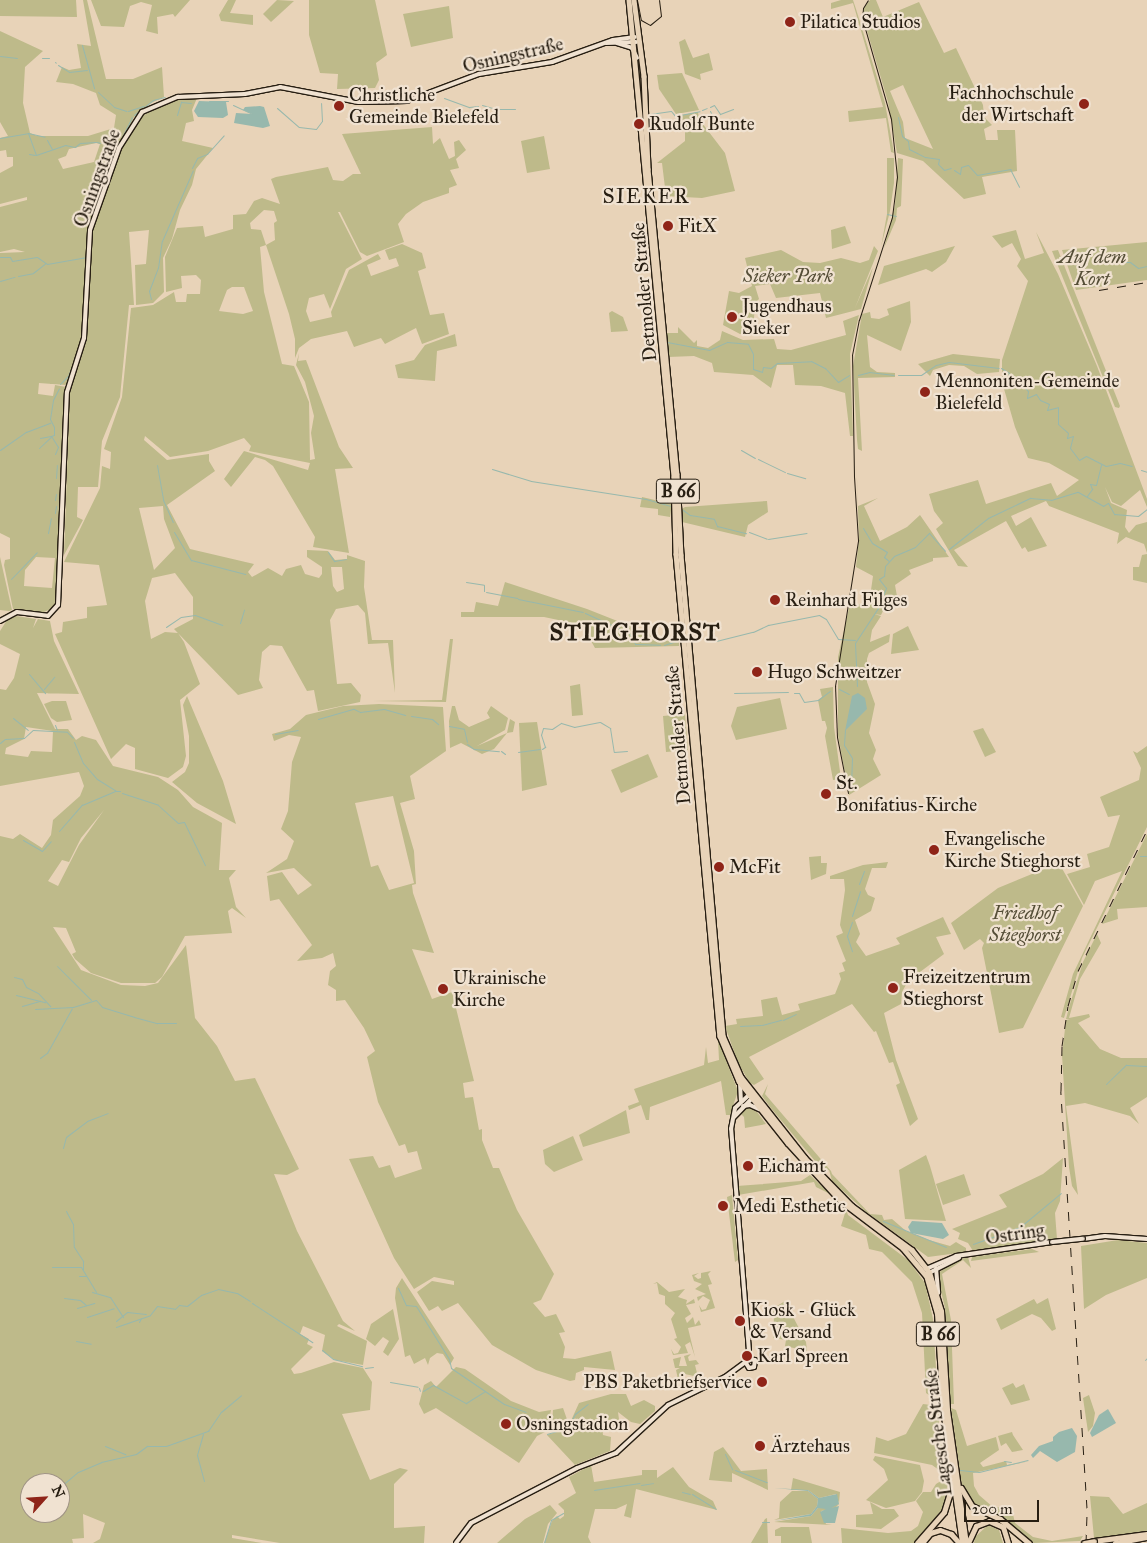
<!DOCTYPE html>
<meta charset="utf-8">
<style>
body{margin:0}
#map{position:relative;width:1147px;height:1543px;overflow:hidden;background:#e8d3b8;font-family:"IM FELL Great Primer",serif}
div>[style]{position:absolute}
.green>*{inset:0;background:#beba8a}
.water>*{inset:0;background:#97b8ad}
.stream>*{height:1px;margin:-0.5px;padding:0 0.5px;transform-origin:0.5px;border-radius:0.5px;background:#97b8ad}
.roads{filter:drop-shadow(1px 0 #271e12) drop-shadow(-1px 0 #271e12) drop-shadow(0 1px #271e12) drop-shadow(0 -1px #271e12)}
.secondary>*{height:4px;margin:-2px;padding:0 2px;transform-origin:2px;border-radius:2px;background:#f0e2d1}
.primary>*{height:4.5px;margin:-2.25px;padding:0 2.25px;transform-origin:2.25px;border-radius:2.25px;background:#e8d3b8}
.highway>*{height:5px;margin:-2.5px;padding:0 2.5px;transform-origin:2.5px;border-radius:2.5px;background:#e8d3b8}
.tram>*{height:1px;margin:-0.5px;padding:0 0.5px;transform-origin:0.5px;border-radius:0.5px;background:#271e12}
.rail>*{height:1px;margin-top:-0.5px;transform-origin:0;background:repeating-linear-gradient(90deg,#271e12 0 9px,transparent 0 18px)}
.bridges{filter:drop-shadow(1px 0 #271e12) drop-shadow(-1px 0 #271e12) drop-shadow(0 1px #271e12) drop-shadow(0 -1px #271e12)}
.secondary-bridge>*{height:4px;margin:-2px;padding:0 2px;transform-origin:2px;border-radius:2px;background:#f0e2d1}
.highway-bridge>*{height:5px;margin:-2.5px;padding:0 2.5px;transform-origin:2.5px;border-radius:2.5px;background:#e8d3b8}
.dots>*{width:14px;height:14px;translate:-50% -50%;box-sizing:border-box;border:2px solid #f0e2d1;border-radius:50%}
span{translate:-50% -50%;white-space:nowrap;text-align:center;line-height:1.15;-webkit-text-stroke:4.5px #f0e2d1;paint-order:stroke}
.shield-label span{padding:1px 4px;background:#f0e2d1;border:1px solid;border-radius:4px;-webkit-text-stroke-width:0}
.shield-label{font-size:18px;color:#271e12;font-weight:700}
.poi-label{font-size:19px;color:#271e12}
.left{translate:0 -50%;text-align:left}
.right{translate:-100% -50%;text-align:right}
.street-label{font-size:19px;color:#271e12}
.park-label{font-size:19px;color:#544d36;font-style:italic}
.quarter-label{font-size:21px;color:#271e12;letter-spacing:1px}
.district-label{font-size:24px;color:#271e12;font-weight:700;letter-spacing:1px}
.north{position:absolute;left:20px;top:1473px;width:50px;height:50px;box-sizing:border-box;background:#f0e2d1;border:1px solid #a09485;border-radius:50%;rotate:64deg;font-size:14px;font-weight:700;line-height:20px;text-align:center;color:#271e12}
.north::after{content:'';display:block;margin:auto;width:18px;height:22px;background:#8f2418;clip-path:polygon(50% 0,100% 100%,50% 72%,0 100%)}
.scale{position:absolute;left:964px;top:1500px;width:75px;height:22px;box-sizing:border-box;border:2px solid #271e12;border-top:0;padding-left:6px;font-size:15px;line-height:18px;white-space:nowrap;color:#271e12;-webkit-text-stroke:4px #f0e2d1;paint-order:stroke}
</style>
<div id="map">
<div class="green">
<i style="clip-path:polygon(0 0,76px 0,77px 17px,0 16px)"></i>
<i style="clip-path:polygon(evenodd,83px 0,87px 0,106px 79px,133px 79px,162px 67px,164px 97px,151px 103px,134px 117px,105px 179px,89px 231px,82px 339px,66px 385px,39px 383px,38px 394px,53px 396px,55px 385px,66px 387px,57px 595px,54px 608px,41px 613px,13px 609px,4px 565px,5px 560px,10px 559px,10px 538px,0 533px,0 253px,25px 252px,14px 249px,0 252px,0 207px,27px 200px,27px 197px,0 204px,0 173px,13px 166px,13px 157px,7px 157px,6px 150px,0 151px,0 138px,8px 136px,0 122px,0 31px,43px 51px,25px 67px,23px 103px,30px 133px,37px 136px,88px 136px,114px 128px,116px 115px,100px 105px,96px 93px,73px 84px,56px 82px,62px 67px,69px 70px,81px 68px,77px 44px,91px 46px,83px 0,96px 143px,100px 144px,94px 162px,63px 169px,58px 159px,66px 156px,69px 149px,96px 143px,83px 0,36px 557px,55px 558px,52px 588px,24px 586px,25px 570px,36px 557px)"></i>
<i style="clip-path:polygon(91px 0,190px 0,175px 17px,173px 14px,157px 17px,158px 34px,146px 31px,152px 5px,141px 2px,130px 6px,124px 27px,101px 26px)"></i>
<i style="clip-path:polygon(228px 0,236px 0,230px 13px,253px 15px,253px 25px,221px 21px,219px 15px)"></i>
<i style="clip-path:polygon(277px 0,294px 1px,271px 22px,263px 14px)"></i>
<i style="clip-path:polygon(309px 0,375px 0,387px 55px,376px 63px,379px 80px,375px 88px,337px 89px,338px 74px,320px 73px,309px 35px)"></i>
<i style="clip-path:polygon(841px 0,853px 0,856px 9px,885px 103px,894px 153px,891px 152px,886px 118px,849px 122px,848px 111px,883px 107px,853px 3px,831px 9px,831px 3px)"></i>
<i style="clip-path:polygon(evenodd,870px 0,876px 0,883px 17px,919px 2px,944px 53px,956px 48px,983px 105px,984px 117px,992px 125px,984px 129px,986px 140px,998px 140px,997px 130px,1015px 130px,1017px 171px,982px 177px,986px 194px,964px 199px,923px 161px,897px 153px,888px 102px,863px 17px,863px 9px,870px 0,903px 85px,908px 96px,933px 149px,905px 138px,903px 122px,890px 91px,903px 85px)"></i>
<i style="clip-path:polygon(449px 6px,453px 38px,411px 47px,403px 14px)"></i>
<i style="clip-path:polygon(685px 39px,693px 58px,709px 53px,713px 70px,700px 74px,701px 80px,685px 74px,679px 42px)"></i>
<i style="clip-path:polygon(682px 73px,699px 110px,676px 114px,659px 89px,657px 75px)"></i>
<i style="clip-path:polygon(186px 98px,197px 98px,192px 110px,194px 121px,186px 123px,182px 141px,213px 148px,196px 169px,192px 185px,180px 210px,172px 239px,163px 258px,164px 292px,153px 303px,136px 305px,135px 265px,146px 264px,149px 230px,129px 232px,134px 305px,129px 305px,120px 397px,102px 441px,98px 487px,78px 487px,77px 517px,83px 520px,64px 555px,70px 386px,86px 343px,93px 229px,118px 155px,136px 120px,166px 102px)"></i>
<i style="clip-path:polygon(698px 112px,699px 119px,725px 153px,735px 191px,702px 198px,666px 196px,662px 163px,657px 163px,685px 141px,685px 132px,677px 116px)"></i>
<i style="clip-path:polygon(evenodd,432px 127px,433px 144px,440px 138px,449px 159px,455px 156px,454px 142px,459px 140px,466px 150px,456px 159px,459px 168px,450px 170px,457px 185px,449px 188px,449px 193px,423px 202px,406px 214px,398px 224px,404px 242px,367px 256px,360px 252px,340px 212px,338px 212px,362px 259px,346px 269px,330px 309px,324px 294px,309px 298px,306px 311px,310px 322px,332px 317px,331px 312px,349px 270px,378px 254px,381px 259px,367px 265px,371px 276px,399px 266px,396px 258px,389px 260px,385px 250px,402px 244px,422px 253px,426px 268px,418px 271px,430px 315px,444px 313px,449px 334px,422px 344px,416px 328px,385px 344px,381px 338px,354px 347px,347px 331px,311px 339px,299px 348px,295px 358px,295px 339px,289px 314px,266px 245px,260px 247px,264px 292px,282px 364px,294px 366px,309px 402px,310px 460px,315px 459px,311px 433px,314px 416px,305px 382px,296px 365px,299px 353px,298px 361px,306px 360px,339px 447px,353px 468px,335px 469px,349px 553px,313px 547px,315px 537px,273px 466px,265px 460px,255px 457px,231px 487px,224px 479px,244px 451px,308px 470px,310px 463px,249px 451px,251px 446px,244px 438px,208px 451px,170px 457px,145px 436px,144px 440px,167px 460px,209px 454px,209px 461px,215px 471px,167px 505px,190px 549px,254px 564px,248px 572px,252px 577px,268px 568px,282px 576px,286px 569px,301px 565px,305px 574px,319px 578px,322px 574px,322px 567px,307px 557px,307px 550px,328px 551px,335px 560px,347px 559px,347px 555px,365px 561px,364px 587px,372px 640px,393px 640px,395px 693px,388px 643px,368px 644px,365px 613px,358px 605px,336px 609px,330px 620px,337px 684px,351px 683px,361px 695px,360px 702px,318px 711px,314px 690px,307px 691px,282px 646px,270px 645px,262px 652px,259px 680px,263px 688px,238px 695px,174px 629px,193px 619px,193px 597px,175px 573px,152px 578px,145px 601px,151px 639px,165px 632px,178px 633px,184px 642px,200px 684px,180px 700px,186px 756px,183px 767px,168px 778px,135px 769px,135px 748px,126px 744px,111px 759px,55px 634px,62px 632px,63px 622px,87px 618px,87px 607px,107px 605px,99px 565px,64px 562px,100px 488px,102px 466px,110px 469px,111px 452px,104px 449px,122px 397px,131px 308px,153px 305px,174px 292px,176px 302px,186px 302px,187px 294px,200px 294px,201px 280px,196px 275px,181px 276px,182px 288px,166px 292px,165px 257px,177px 228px,203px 226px,205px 237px,233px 229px,233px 215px,246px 214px,254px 201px,262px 198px,280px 204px,271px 179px,276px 177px,328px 167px,333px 180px,343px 181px,353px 174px,361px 174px,342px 134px,432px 127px,264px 210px,274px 211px,277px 221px,274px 223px,275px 240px,266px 245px,261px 230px,251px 229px,250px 223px,264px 210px,432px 127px,232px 287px,244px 287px,253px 311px,243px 314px,219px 311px,227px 290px,232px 287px,432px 127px,163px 506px,164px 519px,175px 548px,154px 570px,139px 508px,163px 506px,432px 127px,331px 567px,342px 567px,344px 589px,337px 592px,333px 586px,331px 567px)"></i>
<i style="clip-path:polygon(544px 136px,550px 169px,527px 173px,521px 141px)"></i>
<i style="clip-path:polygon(887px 158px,894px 158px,894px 183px,890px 211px,881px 247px,887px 214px)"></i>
<i style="clip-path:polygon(898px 158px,903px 159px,901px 206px,897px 208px,896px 220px,884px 248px,895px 205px)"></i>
<i style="clip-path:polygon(845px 226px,851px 243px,832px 249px,831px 230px)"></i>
<i style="clip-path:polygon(1016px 230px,1025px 259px,1044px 253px,1036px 232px,1058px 274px,1097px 366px,1147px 499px,1147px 507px,1140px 490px,1121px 506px,1112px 502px,1105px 487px,1111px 503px,1127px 510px,1125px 527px,1129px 533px,1136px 525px,1147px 522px,1147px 553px,1144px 544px,1126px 537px,1117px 544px,1119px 533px,1049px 506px,1046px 501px,1011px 516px,1016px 526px,1031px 517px,1047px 546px,1028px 552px,1025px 547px,1022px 549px,1006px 521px,954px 550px,968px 567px,958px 566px,936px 529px,943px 523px,934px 511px,929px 494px,978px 480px,986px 504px,1051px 483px,1057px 496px,1079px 480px,1049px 463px,1028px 458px,1015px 427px,1002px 382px,1002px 360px,1028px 281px,1017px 266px,1021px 259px,1012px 243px,1002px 248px,992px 236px)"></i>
<i style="clip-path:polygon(1147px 242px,1147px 280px,1076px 290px,1062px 250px)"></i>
<i style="clip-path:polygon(874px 246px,878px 251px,855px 308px,873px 267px,861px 309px,826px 318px,820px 293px,776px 298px,770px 284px,755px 286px,759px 299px,755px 303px,753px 334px,740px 334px,723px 325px,729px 291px,739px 293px,752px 286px,745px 258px,781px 250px,803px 262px,820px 263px,841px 258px,860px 263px,869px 260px)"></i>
<i style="clip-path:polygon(955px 246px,946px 262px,932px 272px,926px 269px,878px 285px,884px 266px)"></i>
<i style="clip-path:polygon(1058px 250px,1120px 406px,1119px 408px,1115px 407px,1052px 251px)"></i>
<i style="clip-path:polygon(910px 301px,911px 322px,901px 351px,867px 335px,870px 367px,877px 372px,895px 373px,895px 377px,858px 378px,862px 451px,858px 449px,857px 440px,853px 366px,862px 314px,870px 312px,871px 318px,879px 319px,889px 315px,887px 309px)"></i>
<i style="clip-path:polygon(612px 311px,623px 317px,628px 331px,611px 332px,609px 313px)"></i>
<i style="clip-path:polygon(859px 315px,850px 354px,853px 436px,850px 436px,845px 393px,821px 386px,795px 385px,793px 365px,777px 365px,771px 388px,753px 375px,714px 372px,712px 363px,694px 356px,668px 357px,666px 333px,678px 333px,678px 327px,694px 343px,697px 340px,697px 346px,708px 348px,720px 340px,722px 331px,743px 340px,774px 339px,777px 349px,791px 350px,846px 335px,843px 321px)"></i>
<i style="clip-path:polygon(455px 334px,457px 346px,437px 351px,435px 381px,398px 378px,395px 365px,414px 360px,425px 345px)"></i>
<i style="clip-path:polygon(953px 354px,1000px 359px,999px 372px,977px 374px,964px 366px,949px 365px,933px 370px,930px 376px,918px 364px)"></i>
<i style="clip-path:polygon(856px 453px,858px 506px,878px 498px,864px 506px,880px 541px,907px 527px,920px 515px,949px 557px,933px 558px,933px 561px,909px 570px,911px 574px,895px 585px,898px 602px,885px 607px,881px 615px,874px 614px,881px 616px,872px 630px,870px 642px,890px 634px,889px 642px,869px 653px,867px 659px,867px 682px,875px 704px,869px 733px,876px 750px,873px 759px,881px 775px,849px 795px,838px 735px,838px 657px,849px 608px,855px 603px,861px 605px,871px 590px,873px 576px,856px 567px,859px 538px)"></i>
<i style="clip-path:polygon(642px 497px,672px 504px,670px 517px,658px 515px,658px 509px,640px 507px)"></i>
<i style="clip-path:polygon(767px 501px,768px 512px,748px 525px,745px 537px,682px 522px,682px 509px,685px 507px)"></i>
<i style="clip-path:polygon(1147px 554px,1147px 583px,1133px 580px,1133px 567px,1139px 567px,1142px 555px)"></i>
<i style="clip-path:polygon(0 557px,12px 610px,9px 611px,0 610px)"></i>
<i style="clip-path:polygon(505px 582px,587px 609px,668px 641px,679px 639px,679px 646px,595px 648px,582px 625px,544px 617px,461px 617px,461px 612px,474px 612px,476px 602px,498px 606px)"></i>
<i style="clip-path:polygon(evenodd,16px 616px,36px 619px,33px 628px,38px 619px,50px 621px,54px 641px,79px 694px,37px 693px,55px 729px,68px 729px,76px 740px,82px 736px,96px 740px,113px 766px,158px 777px,178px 790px,193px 807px,222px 823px,219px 870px,236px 870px,229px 878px,236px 907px,246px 918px,232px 908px,228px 911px,232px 933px,185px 936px,162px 977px,155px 983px,121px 983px,91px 973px,75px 959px,72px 954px,76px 952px,66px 928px,53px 927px,81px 970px,121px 985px,145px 986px,158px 983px,186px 945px,195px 1018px,217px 1046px,235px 1081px,255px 1078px,299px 1169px,287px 1175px,274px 1174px,297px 1231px,343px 1321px,355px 1331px,339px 1324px,337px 1326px,367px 1341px,363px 1365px,335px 1360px,322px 1351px,325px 1335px,303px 1326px,300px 1334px,309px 1339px,307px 1344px,313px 1347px,291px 1369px,294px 1374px,301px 1373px,334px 1362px,363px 1368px,372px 1382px,370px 1410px,342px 1414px,370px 1480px,400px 1468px,408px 1470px,394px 1484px,394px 1528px,425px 1526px,424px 1543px,280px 1543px,232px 1535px,232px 1538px,262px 1543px,93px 1543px,100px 1539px,105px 1523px,83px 1514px,84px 1538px,72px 1539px,73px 1543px,0 1543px,0 836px,13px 839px,20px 834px,42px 848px,51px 835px,53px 820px,80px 796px,84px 786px,79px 772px,0 786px,0 689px,6px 690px,14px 678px,20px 654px,0 644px,0 631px,7px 620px,16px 616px,26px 727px,53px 731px,52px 752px,31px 751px,28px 757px,5px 754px,6px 748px,24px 739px,26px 727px,16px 616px,104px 810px,79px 845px,58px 886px,48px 881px,62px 860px,69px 862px,81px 838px,104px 810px,16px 616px,30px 1483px,60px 1483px,60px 1513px,30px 1513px,30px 1483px)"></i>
<i style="clip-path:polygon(908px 626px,919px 650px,891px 654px,893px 634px)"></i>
<i style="clip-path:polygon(450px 639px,453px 639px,446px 702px,372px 701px,442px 700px)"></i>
<i style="clip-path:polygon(580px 684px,583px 715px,572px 716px,570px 686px)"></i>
<i style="clip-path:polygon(833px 687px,834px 727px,843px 794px,840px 779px,833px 780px,825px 736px,827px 728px,825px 721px,822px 721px,818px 700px,822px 697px,820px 689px)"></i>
<i style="clip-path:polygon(187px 696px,223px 781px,236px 824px,197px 803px,172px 782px,185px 772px,189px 763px,189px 736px,183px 705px)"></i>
<i style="clip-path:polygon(780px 698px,787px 729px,736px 740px,731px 726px,737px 707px)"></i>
<i style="clip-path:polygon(52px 701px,66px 701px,72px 720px,57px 722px,51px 718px,44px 704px)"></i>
<i style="clip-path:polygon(evenodd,379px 704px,443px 707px,446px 751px,410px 776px,415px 799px,400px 803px,414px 851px,416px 884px,412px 885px,413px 893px,434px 953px,412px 949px,432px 999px,452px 992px,474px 1081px,463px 1083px,465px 1098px,473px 1097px,479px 1130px,482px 1129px,482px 1140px,493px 1168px,499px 1168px,517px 1210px,554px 1274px,541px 1300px,533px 1303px,545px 1317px,556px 1314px,565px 1332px,559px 1333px,565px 1347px,563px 1358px,575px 1359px,611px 1351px,615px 1370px,584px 1367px,584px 1370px,576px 1373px,575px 1380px,570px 1381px,536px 1370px,492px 1345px,458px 1303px,442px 1311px,438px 1306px,429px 1311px,417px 1292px,432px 1281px,454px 1285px,454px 1281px,434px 1277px,414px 1289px,394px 1258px,349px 1159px,373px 1156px,379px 1168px,390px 1165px,395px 1178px,422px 1169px,417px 1151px,408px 1153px,405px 1144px,399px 1146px,378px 1102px,367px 1057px,375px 1051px,364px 1028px,345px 1000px,336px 1001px,336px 990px,328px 985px,330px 971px,336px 966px,333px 953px,322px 958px,297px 961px,312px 945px,279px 899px,270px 901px,267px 876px,282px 872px,298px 895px,312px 885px,294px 868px,266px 873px,287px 859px,294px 841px,281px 829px,288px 811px,292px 762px,301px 737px,289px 735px,274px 741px,272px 734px,290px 729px,306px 715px,343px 706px,379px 704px,393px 796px,414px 883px,389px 890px,378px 865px,371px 867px,355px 803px,393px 796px)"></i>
<i style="clip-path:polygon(452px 706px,455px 706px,459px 720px,469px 727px,490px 718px,487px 713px,491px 706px,508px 718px,505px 730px,477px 746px,507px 733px,510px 719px,515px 722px,513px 732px,507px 733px,494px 749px,482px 754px,461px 743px,450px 748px,449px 721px)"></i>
<i style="clip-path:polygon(685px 714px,688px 750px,666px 752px,663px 716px)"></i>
<i style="clip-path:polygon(537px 722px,547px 785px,522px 791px,519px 723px)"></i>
<i style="clip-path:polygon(983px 728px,996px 752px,985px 757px,973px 731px)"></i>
<i style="clip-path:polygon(1147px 746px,1147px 827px,1082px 958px,1064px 1018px,1061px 1017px,1073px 974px,1122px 871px,1095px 881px,1084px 905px,1067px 874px,1090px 867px,1087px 854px,1109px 847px,1120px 815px,1108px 817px,1100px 797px,1139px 780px,1141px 768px,1133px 751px,1137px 753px)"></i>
<i style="clip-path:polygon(648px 754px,658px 777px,621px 793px,611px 770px)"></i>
<i style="clip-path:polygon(1147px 834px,1147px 907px,1117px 909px,1118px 919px,1102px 924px)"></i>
<i style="clip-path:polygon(821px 856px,821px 863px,827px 863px,826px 874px,811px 880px,809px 857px)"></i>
<i style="clip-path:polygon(888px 862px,886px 868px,872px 868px,865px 889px,868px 895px,875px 898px,871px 911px,855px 920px,860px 934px,856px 942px,866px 956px,900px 944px,896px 938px,943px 917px,951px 934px,936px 937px,944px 954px,908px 981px,902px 992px,901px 1004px,884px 1013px,896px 1060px,918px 1119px,910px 1126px,896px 1085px,900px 1083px,893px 1062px,889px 1063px,876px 1031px,874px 1032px,852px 1004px,749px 1057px,764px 1079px,754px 1085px,750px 1083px,738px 1063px,725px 1026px,737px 1024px,736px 1019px,763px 1016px,761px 1000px,777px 997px,782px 1015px,800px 1010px,798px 1004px,835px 994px,841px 979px,839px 973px,845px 971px,842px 963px,846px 961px,836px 936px,843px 933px,840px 925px,845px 890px,844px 879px,830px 879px,830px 876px,863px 865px)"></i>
<i style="clip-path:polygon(1059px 863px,1083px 906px,1023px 1028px,999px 1033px,982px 948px,984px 943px,980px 939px,964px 950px,951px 923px,998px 888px)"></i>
<i style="clip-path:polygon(1097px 934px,1101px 943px,1080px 979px,1069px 1018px,1089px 1014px,1090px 1017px,1078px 1023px,1100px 1049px,1121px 1058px,1147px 1058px,1147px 1097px,1130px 1108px,1139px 1124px,1130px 1116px,1085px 1103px,1066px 1106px,1078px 1195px,1072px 1186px,1069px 1167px,1062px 1055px,1066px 1020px,1070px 1020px,1066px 1019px,1070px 1004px,1083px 962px)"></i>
<i style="clip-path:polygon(718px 1040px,738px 1091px,730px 1115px,726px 1115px,721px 1081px,650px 1107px,649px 1120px,646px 1120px,641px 1105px,629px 1110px,628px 1106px,639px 1102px,634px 1089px,704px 1065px,706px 1047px,708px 1063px,719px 1060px)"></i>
<i style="clip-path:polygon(768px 1084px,765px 1094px,831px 1171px,832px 1174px,870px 1214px,882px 1215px,884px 1220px,892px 1219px,906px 1231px,929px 1240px,950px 1246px,956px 1242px,966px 1248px,966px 1252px,928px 1257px,865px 1211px,832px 1181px,829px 1170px,824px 1171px,815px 1161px,770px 1107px,762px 1096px)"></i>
<i style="clip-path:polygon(749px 1107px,757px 1112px,766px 1124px,745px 1128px,744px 1117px,740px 1113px)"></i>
<i style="clip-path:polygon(626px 1110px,630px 1133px,583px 1147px,579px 1135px)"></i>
<i style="clip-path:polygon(573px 1136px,583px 1160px,554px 1172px,545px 1164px,543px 1150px)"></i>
<i style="clip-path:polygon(926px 1155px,930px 1166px,946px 1221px,905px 1219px,899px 1170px)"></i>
<i style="clip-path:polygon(1063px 1158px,1060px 1201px,1055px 1213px,1057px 1239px,973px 1251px,968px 1243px,958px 1239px,960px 1233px,952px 1229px,1007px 1207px,999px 1195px,1043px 1174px)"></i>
<i style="clip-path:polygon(964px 1174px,971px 1195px,943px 1205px,936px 1184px)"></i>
<i style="clip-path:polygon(810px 1175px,830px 1194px,816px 1187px,814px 1182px,738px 1195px,737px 1186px,801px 1181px)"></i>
<i style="clip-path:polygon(732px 1195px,738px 1260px,735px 1262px,727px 1197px)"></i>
<i style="clip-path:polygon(846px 1210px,848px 1215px,908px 1260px,925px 1283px,933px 1319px,938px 1401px,926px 1393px,922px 1313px,912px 1282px,882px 1252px,869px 1249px,866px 1235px,841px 1226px)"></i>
<i style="clip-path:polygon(1118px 1240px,1147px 1243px,1147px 1278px,1106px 1295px,1084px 1309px,1081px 1246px)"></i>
<i style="clip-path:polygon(1032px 1249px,1039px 1252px,971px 1261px,972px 1257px)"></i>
<i style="clip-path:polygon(968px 1257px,971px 1268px,963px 1260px,942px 1274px,951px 1320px,954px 1404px,950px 1404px,949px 1394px,945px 1308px,937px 1274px,954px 1261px)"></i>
<i style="clip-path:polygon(711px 1271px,708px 1274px,712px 1284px,708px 1285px,715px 1308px,701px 1312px,699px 1305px,702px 1310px,706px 1309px,710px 1300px,703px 1296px,698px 1301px,697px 1297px,706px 1294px,695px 1289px,702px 1284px,694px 1281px,692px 1275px,699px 1273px,694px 1276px,698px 1279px,701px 1278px,701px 1273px)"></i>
<i style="clip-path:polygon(402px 1278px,454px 1358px,450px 1365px,443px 1354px,437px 1353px,430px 1358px,428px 1365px,425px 1358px,414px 1364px,410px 1355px,405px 1357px,395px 1298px,396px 1288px)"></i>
<i style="clip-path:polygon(657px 1282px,669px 1292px,685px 1289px,678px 1297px,687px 1300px,686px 1304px,694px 1299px,695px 1303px,686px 1305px,691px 1314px,685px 1318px,687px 1323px,693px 1317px,695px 1325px,699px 1320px,701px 1325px,688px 1328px,695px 1357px,690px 1342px,685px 1345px,688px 1353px,673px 1355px,671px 1349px,674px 1354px,678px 1353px,681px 1347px,674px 1339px,677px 1338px,671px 1319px,675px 1313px,665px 1304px,665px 1296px,659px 1294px,657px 1283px,653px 1284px,653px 1289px,653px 1284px)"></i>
<i style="clip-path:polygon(1048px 1298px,1056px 1329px,1052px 1331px,1041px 1318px,1032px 1314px,1001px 1330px,996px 1319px,1034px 1299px,1037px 1304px)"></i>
<i style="clip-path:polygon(785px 1301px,806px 1342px,807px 1351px,785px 1346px,786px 1340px,773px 1338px,774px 1317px,769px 1311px)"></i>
<i style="clip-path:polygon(393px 1309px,399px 1339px,388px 1356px,383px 1352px,389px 1341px,383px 1337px,375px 1346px,366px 1339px,371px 1324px)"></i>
<i style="clip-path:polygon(691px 1354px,688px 1357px,689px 1361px,696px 1360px,699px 1364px,695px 1365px,698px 1377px,685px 1374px,683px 1371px,678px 1379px,676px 1370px,680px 1368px,675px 1368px,673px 1359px,681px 1357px,679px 1366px,687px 1366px,684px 1356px)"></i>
<i style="clip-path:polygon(456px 1367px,465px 1369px,511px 1401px,539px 1412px,551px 1410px,547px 1431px,537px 1436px,519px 1463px,436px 1408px,424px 1414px,419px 1404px,424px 1385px,431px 1381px,436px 1387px)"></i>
<i style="clip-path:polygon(1013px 1383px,1016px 1388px,1024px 1384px,1030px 1400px,1011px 1405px,1002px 1388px)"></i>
<i style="clip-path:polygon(611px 1394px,626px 1394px,631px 1406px,644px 1400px,655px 1406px,655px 1411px,640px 1424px,631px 1422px,618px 1412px,620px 1427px,606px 1424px,602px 1428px,603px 1435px,611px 1437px,610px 1451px,575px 1465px,547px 1435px,565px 1429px,552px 1424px,553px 1410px,563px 1408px,569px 1425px,579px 1403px)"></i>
<i style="clip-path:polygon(1089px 1395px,1095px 1413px,1093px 1426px,1088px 1432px,1083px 1398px)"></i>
<i style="clip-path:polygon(923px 1404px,939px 1406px,939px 1429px,948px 1469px,939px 1470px,932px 1465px,874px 1453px,876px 1437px,888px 1441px,906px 1434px)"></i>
<i style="clip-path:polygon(951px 1408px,956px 1410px,967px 1446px,996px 1437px,999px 1450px,980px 1463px,983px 1467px,1006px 1461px,1007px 1465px,1030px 1461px,973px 1473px,974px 1486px,979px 1495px,994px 1508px,999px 1507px,1003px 1512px,1012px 1510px,1015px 1523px,1033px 1537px,1052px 1541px,1083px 1536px,1080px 1541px,1034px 1543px,1004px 1519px,974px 1506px,964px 1493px,961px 1480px)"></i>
<i style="clip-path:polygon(1012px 1432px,1013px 1435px,1023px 1450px,1012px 1452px,1006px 1443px,1001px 1446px,998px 1436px)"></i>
<i style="clip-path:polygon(723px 1447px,741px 1471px,767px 1469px,768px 1490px,732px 1473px,732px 1482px,709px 1480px,714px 1452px)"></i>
<i style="clip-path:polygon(875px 1456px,920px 1465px,924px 1481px,922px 1492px,915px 1501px,886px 1508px,866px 1500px,888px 1480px,884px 1469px,873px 1460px)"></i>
<i style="clip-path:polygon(591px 1465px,594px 1482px,642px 1475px,642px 1470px,657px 1470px,657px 1478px,673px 1467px,689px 1487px,713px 1501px,717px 1510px,636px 1489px,631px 1518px,624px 1516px,627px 1504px,616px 1509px,595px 1509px,588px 1537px,591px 1543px,544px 1543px,552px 1521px,557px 1516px,560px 1519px,564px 1516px,564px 1510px,558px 1504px,576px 1493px,569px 1477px)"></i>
<i style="clip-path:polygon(949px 1476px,944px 1507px,915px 1543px,842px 1543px,841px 1528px,888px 1533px,911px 1531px,918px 1526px,923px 1512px,916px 1501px,923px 1492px,931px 1492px,936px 1484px)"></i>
<i style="clip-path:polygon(793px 1478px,840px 1492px,839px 1503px,836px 1494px,819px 1498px,808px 1490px,791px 1490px)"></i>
<i style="clip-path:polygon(792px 1491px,808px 1491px,818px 1499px,817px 1506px,811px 1514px,774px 1520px,779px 1518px,780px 1502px)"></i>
<i style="clip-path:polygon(1090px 1496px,1109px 1497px,1123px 1514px,1147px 1503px,1147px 1532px,1094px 1538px)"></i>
<i style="clip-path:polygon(870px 1502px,882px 1509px,894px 1509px,899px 1516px,881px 1529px,856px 1527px,856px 1515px,873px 1514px)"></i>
<i style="clip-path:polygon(839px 1504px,835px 1508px,821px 1511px,826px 1524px,832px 1525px,774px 1522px,811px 1516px,818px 1508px)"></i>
<i style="clip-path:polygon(550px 1505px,557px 1513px,548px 1524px,543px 1543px,497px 1543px,525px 1519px)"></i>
<i style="clip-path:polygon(767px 1518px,768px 1543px,751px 1543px,765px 1519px)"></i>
<i style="clip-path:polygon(988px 1525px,999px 1530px,1003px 1543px,974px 1543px,975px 1537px)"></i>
<i style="clip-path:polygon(781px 1527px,809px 1527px,812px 1543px,781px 1543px,781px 1536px,775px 1536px,775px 1530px)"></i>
</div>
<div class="water">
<i style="clip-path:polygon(199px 101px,226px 102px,228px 115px,223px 118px,198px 117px,194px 111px)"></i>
<i style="clip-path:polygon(260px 106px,264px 107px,270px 126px,263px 128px,234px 123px,236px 113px,252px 114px,243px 110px,245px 107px)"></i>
<i style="clip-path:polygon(858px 693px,865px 698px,867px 709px,845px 731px,852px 696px)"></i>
<i style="clip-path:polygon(912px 1221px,942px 1223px,949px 1235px,943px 1239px,911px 1233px,908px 1227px)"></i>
<i style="clip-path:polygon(1108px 1409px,1116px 1423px,1092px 1437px,1090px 1433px,1099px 1415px)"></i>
<i style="clip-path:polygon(1072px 1428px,1077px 1436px,1075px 1452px,1057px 1462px,1040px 1451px,1033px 1458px,1031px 1455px,1039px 1446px,1053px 1441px,1053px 1437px,1059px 1432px)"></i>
<i style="clip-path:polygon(774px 1488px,808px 1490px,819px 1498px,837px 1494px,839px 1504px,831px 1508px,839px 1506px,835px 1523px,824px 1523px,820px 1512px,826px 1509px,818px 1508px,811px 1516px,774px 1521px,811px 1514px,817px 1506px,818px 1499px,808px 1491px)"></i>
</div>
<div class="stream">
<i style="left:82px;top:45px;width:45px;rotate:74.4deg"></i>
<i style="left:0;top:56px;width:17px;rotate:7deg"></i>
<i style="left:42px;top:58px;width:7px"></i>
<i style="left:55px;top:62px;width:1px;rotate:45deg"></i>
<i style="left:58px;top:65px;width:13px;rotate:32deg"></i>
<i style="left:69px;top:72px;width:18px;rotate:-6deg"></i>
<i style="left:98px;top:92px;width:22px;rotate:43deg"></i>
<i style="left:114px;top:107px;width:13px;rotate:18deg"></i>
<i style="left:444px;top:98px;width:27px;rotate:20deg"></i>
<i style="left:469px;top:107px;width:9px;rotate:-6deg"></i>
<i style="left:209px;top:101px;width:19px"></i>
<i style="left:233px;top:105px;width:21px;rotate:25deg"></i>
<i style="left:482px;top:105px;width:15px;rotate:16deg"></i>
<i style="left:710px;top:107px;width:4px;rotate:-27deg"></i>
<i style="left:714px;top:105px;width:11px;rotate:56deg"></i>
<i style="left:720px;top:114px;width:14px;rotate:-21deg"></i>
<i style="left:277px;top:108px;width:29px;rotate:41deg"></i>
<i style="left:299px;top:127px;width:17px;rotate:7deg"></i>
<i style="left:316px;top:129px;width:10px;rotate:-53deg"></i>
<i style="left:322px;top:121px;width:18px;rotate:-93deg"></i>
<i style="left:498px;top:109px;width:17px"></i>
<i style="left:702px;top:110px;width:5px;rotate:-22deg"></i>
<i style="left:128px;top:111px;width:16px;rotate:-18deg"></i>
<i style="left:710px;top:111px;width:17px;rotate:62deg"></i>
<i style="left:650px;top:114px;width:21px;rotate:-8deg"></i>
<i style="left:671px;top:111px;width:6px;rotate:51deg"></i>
<i style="left:675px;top:116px;width:25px;rotate:-11deg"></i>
<i style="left:134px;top:115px;width:24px;rotate:-38deg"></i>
<i style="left:153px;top:100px;width:12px;rotate:-14deg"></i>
<i style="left:177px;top:115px;width:14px;rotate:-73deg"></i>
<i style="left:181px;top:102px;width:10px;rotate:6deg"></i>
<i style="left:898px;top:117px;width:19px;rotate:78deg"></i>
<i style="left:902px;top:136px;width:8px;rotate:40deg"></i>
<i style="left:908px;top:141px;width:8px;rotate:83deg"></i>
<i style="left:909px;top:149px;width:18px;rotate:27deg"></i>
<i style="left:925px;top:157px;width:14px;rotate:8deg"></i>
<i style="left:939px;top:159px;width:5px;rotate:101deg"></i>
<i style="left:938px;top:164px;width:8px;rotate:45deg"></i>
<i style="left:944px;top:170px;width:7px;rotate:-16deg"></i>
<i style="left:28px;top:133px;width:17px;rotate:13deg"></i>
<i style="left:0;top:138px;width:28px;rotate:-10deg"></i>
<i style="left:28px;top:133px;width:23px;rotate:70deg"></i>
<i style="left:36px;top:155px;width:31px;rotate:-19deg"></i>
<i style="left:65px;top:145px;width:10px;rotate:11deg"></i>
<i style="left:75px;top:147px;width:6px;rotate:-39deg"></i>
<i style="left:80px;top:143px;width:16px;rotate:-4deg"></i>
<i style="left:47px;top:140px;width:10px;rotate:61deg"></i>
<i style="left:97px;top:142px;width:3px;rotate:18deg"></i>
<i style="left:29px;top:154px;width:6px;rotate:9deg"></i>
<i style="left:192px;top:168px;width:11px;rotate:-63deg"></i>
<i style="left:197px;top:158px;width:11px;rotate:-22deg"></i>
<i style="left:207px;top:154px;width:25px;rotate:-48deg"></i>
<i style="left:954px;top:170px;width:7px;rotate:34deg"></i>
<i style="left:960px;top:174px;width:7px;rotate:-82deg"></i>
<i style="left:961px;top:167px;width:7px;rotate:-16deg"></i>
<i style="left:968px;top:165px;width:13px;rotate:48deg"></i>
<i style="left:977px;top:175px;width:34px;rotate:-10deg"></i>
<i style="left:1010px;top:169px;width:20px;rotate:63deg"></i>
<i style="left:887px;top:214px;width:9px;rotate:13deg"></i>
<i style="left:88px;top:229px;width:80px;rotate:-71.1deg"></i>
<i style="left:114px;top:153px;width:40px;rotate:-63.4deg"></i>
<i style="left:86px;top:254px;width:19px;rotate:-84deg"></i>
<i style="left:0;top:257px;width:10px"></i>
<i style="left:10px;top:257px;width:4px;rotate:63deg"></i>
<i style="left:12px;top:261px;width:25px;rotate:-9deg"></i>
<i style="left:37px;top:257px;width:12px;rotate:35deg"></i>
<i style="left:47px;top:264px;width:39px;rotate:-10deg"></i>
<i style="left:1117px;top:262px;width:13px"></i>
<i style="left:1130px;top:262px;width:10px;rotate:37deg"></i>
<i style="left:1138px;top:268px;width:9px;rotate:-13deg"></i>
<i style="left:18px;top:276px;width:15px;rotate:-11deg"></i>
<i style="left:33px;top:273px;width:16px;rotate:-38deg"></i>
<i style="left:0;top:281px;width:15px;rotate:-16deg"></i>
<i style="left:85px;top:282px;width:24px;rotate:-90deg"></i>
<i style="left:151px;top:299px;width:8px;rotate:-104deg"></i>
<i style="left:149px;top:291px;width:25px;rotate:-69deg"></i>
<i style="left:158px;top:268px;width:27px;rotate:-82deg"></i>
<i style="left:162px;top:241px;width:77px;rotate:-66.4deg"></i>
<i style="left:82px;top:339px;width:53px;rotate:-86.8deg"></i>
<i style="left:667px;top:342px;width:43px;rotate:10.8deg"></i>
<i style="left:709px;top:350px;width:20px;rotate:-24deg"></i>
<i style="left:727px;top:342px;width:21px;rotate:5deg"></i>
<i style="left:748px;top:344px;width:11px;rotate:63deg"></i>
<i style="left:753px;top:354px;width:15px;rotate:90deg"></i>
<i style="left:753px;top:369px;width:9px;rotate:18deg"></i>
<i style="left:762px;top:372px;width:5px;rotate:-79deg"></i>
<i style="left:763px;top:367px;width:8px;rotate:7deg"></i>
<i style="left:771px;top:368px;width:8px;rotate:-40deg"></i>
<i style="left:777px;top:363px;width:34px;rotate:-3deg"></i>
<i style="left:811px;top:361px;width:16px;rotate:27deg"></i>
<i style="left:825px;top:368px;width:19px;rotate:47deg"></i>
<i style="left:838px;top:382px;width:13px;rotate:-32deg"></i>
<i style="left:1001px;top:368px;width:9px;rotate:32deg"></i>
<i style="left:1009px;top:373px;width:4px;rotate:104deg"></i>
<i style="left:1008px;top:377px;width:7px"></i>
<i style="left:1015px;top:377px;width:8px;rotate:83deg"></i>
<i style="left:1016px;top:385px;width:5px;rotate:-11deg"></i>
<i style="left:1021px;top:384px;width:10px;rotate:45deg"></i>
<i style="left:1028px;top:391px;width:7px;rotate:98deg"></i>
<i style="left:1027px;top:398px;width:10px;rotate:-24deg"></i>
<i style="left:1036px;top:394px;width:7px;rotate:56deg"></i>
<i style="left:1040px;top:400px;width:10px;rotate:24deg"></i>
<i style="left:1049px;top:404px;width:6px;rotate:108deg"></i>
<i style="left:1047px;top:410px;width:11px;rotate:-15deg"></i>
<i style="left:1058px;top:407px;width:17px;rotate:90deg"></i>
<i style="left:1058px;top:424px;width:13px;rotate:42deg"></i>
<i style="left:1068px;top:433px;width:5px;rotate:101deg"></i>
<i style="left:1067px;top:438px;width:6px;rotate:-18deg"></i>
<i style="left:1073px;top:436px;width:12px;rotate:104deg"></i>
<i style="left:1070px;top:448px;width:15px;rotate:53deg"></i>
<i style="left:1079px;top:460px;width:8px;rotate:-30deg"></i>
<i style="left:1086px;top:456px;width:22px;rotate:27deg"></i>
<i style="left:1106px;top:466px;width:14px;rotate:-12deg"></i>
<i style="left:1120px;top:463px;width:12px;rotate:14deg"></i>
<i style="left:858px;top:375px;width:11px;rotate:-15deg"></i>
<i style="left:869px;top:372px;width:25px;rotate:7deg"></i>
<i style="left:898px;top:375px;width:23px"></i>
<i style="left:921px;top:375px;width:18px;rotate:-34deg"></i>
<i style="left:936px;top:365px;width:13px;rotate:-13deg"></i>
<i style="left:949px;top:362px;width:50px;rotate:6.8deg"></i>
<i style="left:60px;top:384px;width:11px;rotate:-45deg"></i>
<i style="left:68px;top:376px;width:22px;rotate:-68deg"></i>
<i style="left:40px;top:438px;width:11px;rotate:-10deg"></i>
<i style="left:39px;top:448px;width:16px;rotate:-43deg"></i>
<i style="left:0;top:450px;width:32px;rotate:-35deg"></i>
<i style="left:26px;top:432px;width:26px;rotate:-21deg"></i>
<i style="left:741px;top:450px;width:16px;rotate:30deg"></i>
<i style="left:55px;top:454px;width:8px;rotate:-67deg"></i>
<i style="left:58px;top:447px;width:13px;rotate:-122deg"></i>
<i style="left:51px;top:436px;width:3px;rotate:-18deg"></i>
<i style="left:54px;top:435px;width:8px;rotate:-90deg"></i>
<i style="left:54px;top:427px;width:9px;rotate:-117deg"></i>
<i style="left:50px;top:419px;width:19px;rotate:-81deg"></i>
<i style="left:53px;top:400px;width:13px;rotate:-63deg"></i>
<i style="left:758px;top:459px;width:30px;rotate:26deg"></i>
<i style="left:157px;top:465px;width:36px;rotate:80deg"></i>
<i style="left:163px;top:500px;width:24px;rotate:66deg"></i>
<i style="left:492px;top:469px;width:41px;rotate:17.1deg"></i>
<i style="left:531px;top:481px;width:116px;rotate:8.9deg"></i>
<i style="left:646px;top:499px;width:25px;rotate:16deg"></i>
<i style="left:1141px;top:470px;width:6px;rotate:18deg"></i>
<i style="left:787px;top:473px;width:19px;rotate:16deg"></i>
<i style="left:1147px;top:477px;width:3px;rotate:90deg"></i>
<i style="left:56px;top:478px;width:13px;rotate:-86deg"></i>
<i style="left:1087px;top:496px;width:9px;rotate:-54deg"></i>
<i style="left:1092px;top:489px;width:5px;rotate:-112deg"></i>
<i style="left:1090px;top:484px;width:6px;rotate:9deg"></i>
<i style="left:1096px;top:485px;width:21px;rotate:-76deg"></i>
<i style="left:55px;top:500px;width:6px;rotate:-81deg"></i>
<i style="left:683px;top:510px;width:9px;rotate:36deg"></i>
<i style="left:690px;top:515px;width:24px;rotate:9deg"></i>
<i style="left:714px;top:519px;width:8px;rotate:67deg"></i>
<i style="left:717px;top:526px;width:30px;rotate:14deg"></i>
<i style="left:55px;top:513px;width:7px;rotate:-82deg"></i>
<i style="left:863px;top:528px;width:17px;rotate:59deg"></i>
<i style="left:872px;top:543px;width:17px;rotate:31deg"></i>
<i style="left:887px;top:552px;width:6px;rotate:121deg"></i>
<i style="left:884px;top:557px;width:6px;rotate:39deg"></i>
<i style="left:174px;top:532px;width:33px;rotate:59deg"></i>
<i style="left:191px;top:560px;width:56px;rotate:14.5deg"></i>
<i style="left:749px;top:532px;width:19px;rotate:21deg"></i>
<i style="left:48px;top:533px;width:15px;rotate:-79deg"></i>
<i style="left:768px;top:539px;width:39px;rotate:-9deg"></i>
<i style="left:949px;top:549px;width:50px;rotate:-38.5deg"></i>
<i style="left:988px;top:518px;width:47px;rotate:-25.5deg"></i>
<i style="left:1030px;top:498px;width:21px;rotate:5deg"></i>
<i style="left:1051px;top:500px;width:28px;rotate:-17deg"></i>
<i style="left:1078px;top:492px;width:29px;rotate:29deg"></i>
<i style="left:1103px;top:506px;width:6px;rotate:-31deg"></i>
<i style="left:1108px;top:503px;width:13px;rotate:61deg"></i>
<i style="left:1114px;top:514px;width:24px;rotate:5deg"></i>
<i style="left:1138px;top:516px;width:11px;rotate:-38deg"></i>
<i style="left:328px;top:552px;width:11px;rotate:56deg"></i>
<i style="left:334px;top:561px;width:12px;rotate:-9deg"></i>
<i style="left:11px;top:579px;width:37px;rotate:-46deg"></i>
<i style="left:466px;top:582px;width:18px;rotate:9deg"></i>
<i style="left:484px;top:585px;width:6px;rotate:90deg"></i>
<i style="left:486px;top:592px;width:32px;rotate:11deg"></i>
<i style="left:518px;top:599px;width:66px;rotate:11.3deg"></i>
<i style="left:585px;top:613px;width:48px;rotate:24.4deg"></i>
<i style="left:629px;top:633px;width:13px;rotate:61deg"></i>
<i style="left:635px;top:644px;width:25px;rotate:2deg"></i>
<i style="left:240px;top:623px;width:14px;rotate:-73deg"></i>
<i style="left:166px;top:627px;width:18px;rotate:-34deg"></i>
<i style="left:181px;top:617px;width:14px;rotate:-8deg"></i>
<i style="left:195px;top:615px;width:29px;rotate:20deg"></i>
<i style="left:716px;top:641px;width:38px;rotate:-14deg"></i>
<i style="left:753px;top:632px;width:17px;rotate:-25deg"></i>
<i style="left:768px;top:625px;width:52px;rotate:-11.1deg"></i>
<i style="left:819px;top:615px;width:8px;rotate:30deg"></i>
<i style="left:826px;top:619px;width:23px;rotate:59deg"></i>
<i style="left:838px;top:639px;width:17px;rotate:3deg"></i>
<i style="left:664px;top:645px;width:16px;rotate:-18deg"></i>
<i style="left:29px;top:674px;width:25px;rotate:50deg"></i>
<i style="left:857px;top:686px;width:43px;rotate:-92.7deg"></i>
<i style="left:855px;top:643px;width:42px;rotate:-56.7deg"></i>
<i style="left:878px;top:608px;width:22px;rotate:-68deg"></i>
<i style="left:886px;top:588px;width:11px;rotate:-128deg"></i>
<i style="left:879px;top:579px;width:6px;rotate:-31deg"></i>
<i style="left:884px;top:576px;width:10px;rotate:-84deg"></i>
<i style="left:885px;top:566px;width:13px;rotate:-48deg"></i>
<i style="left:894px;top:556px;width:23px;rotate:-23deg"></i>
<i style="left:915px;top:547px;width:20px;rotate:-45deg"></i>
<i style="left:929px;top:533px;width:24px;rotate:48deg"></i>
<i style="left:44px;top:689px;width:16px;rotate:-50deg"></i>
<i style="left:839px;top:689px;width:11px;rotate:27deg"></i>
<i style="left:734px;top:693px;width:54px;rotate:-1.1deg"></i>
<i style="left:794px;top:693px;width:5px"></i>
<i style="left:799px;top:693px;width:10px;rotate:61deg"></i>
<i style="left:804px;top:702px;width:14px;rotate:-8deg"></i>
<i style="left:818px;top:700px;width:15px;rotate:-37deg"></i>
<i style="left:411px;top:716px;width:21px;rotate:8deg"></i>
<i style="left:432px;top:719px;width:8px;rotate:40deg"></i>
<i style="left:13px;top:718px;width:19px;rotate:39deg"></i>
<i style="left:318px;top:719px;width:37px;rotate:-16deg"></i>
<i style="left:354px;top:709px;width:7px;rotate:27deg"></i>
<i style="left:360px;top:712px;width:24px;rotate:-7deg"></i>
<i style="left:384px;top:709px;width:22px;rotate:16deg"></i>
<i style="left:55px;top:725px;width:5px;rotate:68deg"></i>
<i style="left:449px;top:726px;width:15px;rotate:11deg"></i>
<i style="left:464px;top:729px;width:13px;rotate:77deg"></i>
<i style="left:845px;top:730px;width:15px;rotate:94deg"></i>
<i style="left:844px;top:745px;width:15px;rotate:58deg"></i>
<i style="left:852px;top:758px;width:28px;rotate:92deg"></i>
<i style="left:275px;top:734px;width:23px;rotate:-10deg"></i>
<i style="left:74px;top:742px;width:23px;rotate:67deg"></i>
<i style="left:83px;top:763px;width:21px;rotate:49deg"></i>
<i style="left:97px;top:779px;width:22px;rotate:32deg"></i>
<i style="left:116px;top:791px;width:4px"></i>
<i style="left:0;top:743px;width:6px;rotate:-39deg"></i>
<i style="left:5px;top:739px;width:19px;rotate:-3deg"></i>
<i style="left:24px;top:738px;width:12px;rotate:-42deg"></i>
<i style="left:33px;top:730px;width:34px;rotate:3deg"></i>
<i style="left:67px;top:732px;width:8px;rotate:45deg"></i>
<i style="left:467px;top:744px;width:9px;rotate:36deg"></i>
<i style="left:474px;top:749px;width:25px;rotate:5deg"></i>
<i style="left:542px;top:749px;width:4px;rotate:-34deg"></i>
<i style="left:545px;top:747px;width:13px;rotate:-108deg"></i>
<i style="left:541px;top:735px;width:7px;rotate:-74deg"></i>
<i style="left:543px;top:728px;width:9px;rotate:6deg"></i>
<i style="left:552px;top:729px;width:11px;rotate:-34deg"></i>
<i style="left:561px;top:723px;width:14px;rotate:17deg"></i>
<i style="left:574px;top:727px;width:26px;rotate:-11deg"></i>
<i style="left:600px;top:722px;width:12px;rotate:31deg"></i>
<i style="left:610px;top:728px;width:24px;rotate:81deg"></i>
<i style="left:614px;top:752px;width:13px;rotate:-4deg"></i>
<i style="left:501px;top:751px;width:5px;rotate:37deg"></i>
<i style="left:518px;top:752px;width:22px;rotate:-8deg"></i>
<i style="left:122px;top:793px;width:38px;rotate:18deg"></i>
<i style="left:158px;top:805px;width:27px;rotate:42deg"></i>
<i style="left:178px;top:823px;width:6px;rotate:-9deg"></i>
<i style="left:184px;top:822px;width:48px;rotate:64deg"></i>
<i style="left:59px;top:831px;width:35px;rotate:-49deg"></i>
<i style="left:82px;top:805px;width:36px;rotate:-23deg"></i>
<i style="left:23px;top:840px;width:22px;rotate:30deg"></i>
<i style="left:42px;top:851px;width:13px;rotate:-48deg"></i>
<i style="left:1140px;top:856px;width:7px"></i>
<i style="left:859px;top:884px;width:14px;rotate:-69deg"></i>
<i style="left:852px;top:916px;width:26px;rotate:-72deg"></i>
<i style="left:852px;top:922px;width:15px;rotate:110deg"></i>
<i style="left:847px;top:936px;width:16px;rotate:72deg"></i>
<i style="left:57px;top:966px;width:48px;rotate:45deg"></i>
<i style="left:14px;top:977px;width:8px;rotate:14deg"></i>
<i style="left:22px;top:979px;width:9px;rotate:63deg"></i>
<i style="left:26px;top:987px;width:13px;rotate:27deg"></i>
<i style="left:38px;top:993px;width:18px;rotate:47deg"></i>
<i style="left:16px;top:995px;width:30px;rotate:14deg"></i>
<i style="left:22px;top:1006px;width:19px;rotate:-16deg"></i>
<i style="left:35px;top:1009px;width:38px;rotate:-3deg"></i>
<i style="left:73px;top:1007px;width:24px;rotate:-17deg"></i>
<i style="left:96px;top:1000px;width:9px;rotate:49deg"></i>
<i style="left:102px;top:1007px;width:34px;rotate:17deg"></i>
<i style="left:134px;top:1017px;width:24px;rotate:15deg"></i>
<i style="left:157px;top:1023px;width:19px"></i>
<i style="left:783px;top:1020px;width:14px;rotate:-25deg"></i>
<i style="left:762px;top:1025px;width:20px;rotate:-15deg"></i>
<i style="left:740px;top:1026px;width:21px;rotate:-3deg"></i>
<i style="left:40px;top:1058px;width:9px;rotate:-36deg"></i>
<i style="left:47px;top:1053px;width:51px;rotate:-60.9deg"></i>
<i style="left:1106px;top:1084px;width:28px;rotate:-44deg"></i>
<i style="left:1126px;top:1065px;width:21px;rotate:3deg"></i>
<i style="left:63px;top:1148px;width:11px;rotate:-75deg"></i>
<i style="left:66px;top:1137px;width:26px;rotate:-37deg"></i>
<i style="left:87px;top:1121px;width:22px;rotate:-21deg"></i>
<i style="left:66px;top:1211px;width:15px;rotate:62deg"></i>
<i style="left:73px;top:1224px;width:23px;rotate:88deg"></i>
<i style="left:74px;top:1247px;width:17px;rotate:57deg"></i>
<i style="left:83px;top:1261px;width:8px;rotate:90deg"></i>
<i style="left:883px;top:1221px;width:68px;rotate:22.4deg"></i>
<i style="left:1009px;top:1237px;width:12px;rotate:-42deg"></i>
<i style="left:973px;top:1244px;width:50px;rotate:-19.9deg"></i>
<i style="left:1020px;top:1227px;width:53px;rotate:-39.7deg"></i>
<i style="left:52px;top:1267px;width:29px"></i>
<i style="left:81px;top:1267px;width:29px;rotate:59deg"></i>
<i style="left:79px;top:1276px;width:7px"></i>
<i style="left:398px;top:1288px;width:19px;rotate:65deg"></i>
<i style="left:406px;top:1305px;width:10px;rotate:6deg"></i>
<i style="left:416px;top:1306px;width:62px;rotate:58.1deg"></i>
<i style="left:449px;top:1359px;width:9px;rotate:77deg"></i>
<i style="left:451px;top:1368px;width:64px;rotate:34.2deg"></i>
<i style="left:504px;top:1404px;width:23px;rotate:20deg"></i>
<i style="left:92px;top:1292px;width:19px;rotate:16deg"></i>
<i style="left:110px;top:1297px;width:24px;rotate:57deg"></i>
<i style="left:64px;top:1298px;width:16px;rotate:7deg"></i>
<i style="left:80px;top:1300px;width:8px;rotate:40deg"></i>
<i style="left:252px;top:1303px;width:72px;rotate:33deg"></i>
<i style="left:77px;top:1308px;width:18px;rotate:-16deg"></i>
<i style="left:87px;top:1317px;width:28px;rotate:-18deg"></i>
<i style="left:116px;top:1321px;width:14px;rotate:-39deg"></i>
<i style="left:127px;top:1312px;width:19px;rotate:6deg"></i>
<i style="left:139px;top:1322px;width:4px;rotate:-63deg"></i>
<i style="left:116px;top:1327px;width:36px;rotate:-19deg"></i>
<i style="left:150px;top:1315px;width:11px;rotate:-52deg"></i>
<i style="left:157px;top:1306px;width:18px;rotate:9deg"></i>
<i style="left:175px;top:1309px;width:6px;rotate:-45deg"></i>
<i style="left:179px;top:1305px;width:8px;rotate:7deg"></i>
<i style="left:187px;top:1306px;width:18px;rotate:-38deg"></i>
<i style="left:201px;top:1295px;width:18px;rotate:-19deg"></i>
<i style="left:218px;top:1289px;width:19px;rotate:12deg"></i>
<i style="left:237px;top:1293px;width:15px;rotate:32deg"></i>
<i style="left:76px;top:1341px;width:15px;rotate:11deg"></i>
<i style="left:322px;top:1350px;width:14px;rotate:39deg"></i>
<i style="left:333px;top:1359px;width:30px;rotate:14deg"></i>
<i style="left:1145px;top:1360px;width:3px;rotate:-45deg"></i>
<i style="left:365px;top:1368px;width:8px;rotate:-7deg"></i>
<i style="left:390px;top:1382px;width:28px;rotate:10deg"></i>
<i style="left:419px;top:1388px;width:3px;rotate:72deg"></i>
<i style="left:423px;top:1391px;width:12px;rotate:-31deg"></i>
<i style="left:433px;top:1385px;width:38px;rotate:29deg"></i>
<i style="left:466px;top:1403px;width:22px;rotate:-32deg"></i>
<i style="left:203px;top:1434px;width:22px;rotate:106deg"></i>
<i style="left:197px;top:1455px;width:27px;rotate:75deg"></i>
<i style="left:547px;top:1434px;width:22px;rotate:-18deg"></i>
<i style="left:568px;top:1427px;width:15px;rotate:-62deg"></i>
<i style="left:575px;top:1414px;width:16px;rotate:-38deg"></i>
<i style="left:105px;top:1446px;width:22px;rotate:22deg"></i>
<i style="left:725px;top:1454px;width:17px;rotate:65deg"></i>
<i style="left:1004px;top:1461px;width:7px;rotate:8deg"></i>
<i style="left:735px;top:1470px;width:34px;rotate:21deg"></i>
<i style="left:960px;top:1470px;width:19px;rotate:6deg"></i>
<i style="left:979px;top:1472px;width:50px;rotate:-13.8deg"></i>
<i style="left:641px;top:1485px;width:12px;rotate:-9deg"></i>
<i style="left:60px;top:1487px;width:23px;rotate:-40deg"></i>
<i style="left:78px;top:1472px;width:25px;rotate:-23deg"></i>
<i style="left:101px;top:1462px;width:36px;rotate:-13deg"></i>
<i style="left:136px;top:1454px;width:14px;rotate:-36deg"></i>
<i style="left:147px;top:1446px;width:19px"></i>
<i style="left:166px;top:1446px;width:45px;rotate:-19.7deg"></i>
<i style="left:208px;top:1431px;width:23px;rotate:-56deg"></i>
<i style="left:221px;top:1412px;width:26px;rotate:-40deg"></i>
<i style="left:594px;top:1490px;width:46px;rotate:-8.8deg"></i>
<i style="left:682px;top:1492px;width:8px;rotate:14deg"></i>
<i style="left:692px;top:1494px;width:28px;rotate:32deg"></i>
<i style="left:762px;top:1522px;width:7px"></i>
<i style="left:544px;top:1543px;width:24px;rotate:-73deg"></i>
<i style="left:551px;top:1520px;width:14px;rotate:-30deg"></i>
</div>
<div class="roads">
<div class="secondary">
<i style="left:606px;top:43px;width:30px;rotate:-2deg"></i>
<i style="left:617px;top:43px;width:16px;rotate:18deg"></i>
<i style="left:632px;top:48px;width:11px;rotate:63deg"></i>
<i style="left:0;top:621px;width:19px;rotate:-28deg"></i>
<i style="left:17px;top:612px;width:31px;rotate:7deg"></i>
<i style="left:48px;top:616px;width:15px;rotate:-48deg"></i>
<i style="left:58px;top:605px;width:213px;rotate:-87.6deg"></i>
<i style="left:67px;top:392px;width:57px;rotate:-72.5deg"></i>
<i style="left:84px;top:338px;width:108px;rotate:-86.8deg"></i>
<i style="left:90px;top:230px;width:87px;rotate:-70.5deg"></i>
<i style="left:119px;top:148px;width:43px;rotate:-57.4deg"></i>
<i style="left:142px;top:112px;width:39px;rotate:-23deg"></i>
<i style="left:178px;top:97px;width:67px;rotate:-2.6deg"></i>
<i style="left:245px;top:94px;width:36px;rotate:-11deg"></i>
<i style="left:280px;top:87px;width:80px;rotate:10.8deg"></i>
<i style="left:359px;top:102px;width:48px;rotate:-1.2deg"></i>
<i style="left:407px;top:101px;width:77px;rotate:-20.6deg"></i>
<i style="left:479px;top:74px;width:74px;rotate:-9.3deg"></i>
<i style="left:552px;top:62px;width:65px;rotate:-19.8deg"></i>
<i style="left:613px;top:40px;width:22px;rotate:-8deg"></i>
<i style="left:740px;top:1083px;width:17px;rotate:87deg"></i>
<i style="left:743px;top:1106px;width:7px;rotate:-8deg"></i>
<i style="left:750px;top:1105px;width:10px;rotate:24deg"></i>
<i style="left:734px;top:1117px;width:28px;rotate:-46deg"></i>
<i style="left:1083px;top:1239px;width:22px;rotate:-8deg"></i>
<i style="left:1105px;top:1236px;width:42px;rotate:4.1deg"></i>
<i style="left:936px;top:1268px;width:25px;rotate:85deg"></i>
<i style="left:926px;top:1269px;width:33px;rotate:-23deg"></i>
<i style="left:956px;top:1256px;width:97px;rotate:-8.3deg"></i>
<i style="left:927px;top:1274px;width:36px;rotate:-27deg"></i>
<i style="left:748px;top:1359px;width:7px;rotate:8deg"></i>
<i style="left:755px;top:1360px;width:7px;rotate:98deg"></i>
<i style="left:754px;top:1367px;width:5px;rotate:169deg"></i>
<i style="left:749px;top:1368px;width:6px;rotate:-121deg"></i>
<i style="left:746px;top:1363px;width:12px;rotate:-76deg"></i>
<i style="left:749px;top:1351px;width:223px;rotate:-94.6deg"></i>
<i style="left:731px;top:1129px;width:21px;rotate:-79deg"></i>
<i style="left:735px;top:1108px;width:22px;rotate:-43deg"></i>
<i style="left:456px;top:1543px;width:25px;rotate:-53deg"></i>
<i style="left:471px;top:1523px;width:119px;rotate:-27.4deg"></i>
<i style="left:577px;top:1468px;width:42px;rotate:-21deg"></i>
<i style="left:616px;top:1453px;width:71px;rotate:-42.7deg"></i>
<i style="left:668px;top:1405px;width:64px;rotate:-26.2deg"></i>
<i style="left:725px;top:1377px;width:26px;rotate:-36deg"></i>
</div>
<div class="primary">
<i style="left:629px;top:0;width:479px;rotate:84.6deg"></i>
<i style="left:674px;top:477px;width:77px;rotate:88.5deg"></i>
<i style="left:676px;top:554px;width:484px;rotate:84.8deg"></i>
<i style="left:720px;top:1036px;width:49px;rotate:67.1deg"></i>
<i style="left:739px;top:1081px;width:79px;rotate:51.7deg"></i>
<i style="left:788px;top:1143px;width:77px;rotate:47.6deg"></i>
<i style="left:840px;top:1200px;width:79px;rotate:37.3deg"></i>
<i style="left:903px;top:1248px;width:35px;rotate:50deg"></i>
<i style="left:634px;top:0;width:77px;rotate:82.5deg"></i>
<i style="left:644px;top:76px;width:93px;rotate:87.5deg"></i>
<i style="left:648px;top:169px;width:306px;rotate:84.6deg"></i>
<i style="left:677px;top:474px;width:81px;rotate:87.2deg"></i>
<i style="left:681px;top:555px;width:483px;rotate:85deg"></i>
<i style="left:723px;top:1036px;width:45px;rotate:66.3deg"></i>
<i style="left:741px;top:1077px;width:103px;rotate:51.7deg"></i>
<i style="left:805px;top:1158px;width:67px;rotate:45.6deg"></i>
<i style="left:852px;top:1206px;width:74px;rotate:36.3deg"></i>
<i style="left:912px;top:1250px;width:28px;rotate:52deg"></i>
</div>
<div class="highway">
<i style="left:929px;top:1272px;width:41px;rotate:72.9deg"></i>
<i style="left:941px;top:1311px;width:99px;rotate:86.5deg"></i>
<i style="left:947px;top:1410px;width:134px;rotate:81.9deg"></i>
<i style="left:926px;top:1275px;width:40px;rotate:74deg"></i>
<i style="left:937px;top:1313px;width:96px;rotate:86.4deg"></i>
<i style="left:943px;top:1409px;width:135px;rotate:81.9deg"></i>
<i style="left:961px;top:1488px;width:21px;rotate:59deg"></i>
<i style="left:972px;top:1506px;width:31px;rotate:25deg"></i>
<i style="left:1000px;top:1519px;width:38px;rotate:40deg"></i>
<i style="left:1094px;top:1541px;width:53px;rotate:-7.5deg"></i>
<i style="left:917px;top:1543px;width:41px;rotate:-48.9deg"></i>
<i style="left:944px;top:1512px;width:28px;rotate:-73deg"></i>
<i style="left:922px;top:1543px;width:13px;rotate:-51deg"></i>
<i style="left:930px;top:1533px;width:10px;rotate:-17deg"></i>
<i style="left:940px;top:1530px;width:12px;rotate:20deg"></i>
<i style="left:951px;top:1534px;width:12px;rotate:48deg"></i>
<i style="left:968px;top:1543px;width:19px;rotate:-65deg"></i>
<i style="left:976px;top:1526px;width:14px;rotate:-21deg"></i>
<i style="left:989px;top:1521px;width:15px;rotate:23deg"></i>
<i style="left:1003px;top:1527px;width:17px;rotate:73deg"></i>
<i style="left:1115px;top:1543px;width:33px;rotate:-11deg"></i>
</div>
</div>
<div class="tram">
<i style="left:637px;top:0;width:20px;rotate:79deg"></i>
<i style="left:641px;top:20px;width:10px;rotate:29deg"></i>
<i style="left:650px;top:25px;width:14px;rotate:-39deg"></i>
<i style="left:661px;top:16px;width:16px;rotate:-97deg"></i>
<i style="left:848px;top:793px;width:57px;rotate:-101.1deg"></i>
<i style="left:837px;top:737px;width:51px;rotate:-92.2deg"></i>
<i style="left:835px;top:686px;width:148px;rotate:-81deg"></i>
<i style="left:858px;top:540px;width:63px;rotate:-93.6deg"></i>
<i style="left:854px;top:477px;width:122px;rotate:-90.9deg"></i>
<i style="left:852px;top:355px;width:36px;rotate:-79deg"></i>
<i style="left:859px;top:320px;width:108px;rotate:-72.2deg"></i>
<i style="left:892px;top:217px;width:40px;rotate:-82.9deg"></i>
<i style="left:897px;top:177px;width:58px;rotate:-95.9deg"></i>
<i style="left:891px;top:119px;width:105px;rotate:-106deg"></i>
<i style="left:862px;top:18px;width:10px;rotate:-84deg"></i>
<i style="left:863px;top:8px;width:9px;rotate:-58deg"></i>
</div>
<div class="rail">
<i style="left:1099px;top:290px;width:49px;rotate:-9.5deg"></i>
<i style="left:1086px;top:1543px;width:35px;rotate:-88deg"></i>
<i style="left:1087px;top:1508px;width:418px;rotate:-93.6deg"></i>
<i style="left:1061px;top:1091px;width:45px;rotate:-88.7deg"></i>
<i style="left:1062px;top:1046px;width:40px;rotate:-81.5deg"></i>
<i style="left:1068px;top:1006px;width:36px;rotate:-74deg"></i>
<i style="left:1078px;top:971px;width:157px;rotate:-63.9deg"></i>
</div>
<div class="bridges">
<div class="secondary-bridge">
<i style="left:1052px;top:1242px;width:31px;rotate:-6deg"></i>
</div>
<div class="highway-bridge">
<i style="left:1084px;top:1543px;width:10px;rotate:-11deg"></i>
</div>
</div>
<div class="dots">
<i style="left:790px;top:22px;background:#8f2418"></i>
<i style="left:1084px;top:104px;background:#8f2418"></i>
<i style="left:339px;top:106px;background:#8f2418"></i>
<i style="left:639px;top:124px;background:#8f2418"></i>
<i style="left:668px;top:226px;background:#8f2418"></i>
<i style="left:732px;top:317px;background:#8f2418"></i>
<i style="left:925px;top:392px;background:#8f2418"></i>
<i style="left:775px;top:600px;background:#8f2418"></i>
<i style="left:757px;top:672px;background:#8f2418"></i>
<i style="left:826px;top:794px;background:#8f2418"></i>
<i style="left:934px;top:850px;background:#8f2418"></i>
<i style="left:719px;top:867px;background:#8f2418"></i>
<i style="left:893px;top:988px;background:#8f2418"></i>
<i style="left:443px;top:989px;background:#8f2418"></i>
<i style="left:748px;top:1166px;background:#8f2418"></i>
<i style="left:723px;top:1206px;background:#8f2418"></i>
<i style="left:740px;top:1321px;background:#8f2418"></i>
<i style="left:747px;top:1356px;background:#8f2418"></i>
<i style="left:762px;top:1382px;background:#8f2418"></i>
<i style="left:506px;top:1424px;background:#8f2418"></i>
<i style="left:760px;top:1446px;background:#8f2418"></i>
</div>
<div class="shield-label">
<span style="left:678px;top:491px">B 66</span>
<span style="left:938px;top:1334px">B 66</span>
</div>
<div class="poi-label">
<span class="left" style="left:800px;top:22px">Pilatica Studios</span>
<span class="right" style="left:1074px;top:104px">Fachhochschule<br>der Wirtschaft</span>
<span class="left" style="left:349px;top:106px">Christliche<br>Gemeinde Bielefeld</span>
<span class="left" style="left:649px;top:124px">Rudolf Bunte</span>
<span class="left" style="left:678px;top:226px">FitX</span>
<span class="left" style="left:742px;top:317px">Jugendhaus<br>Sieker</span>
<span class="left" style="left:935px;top:392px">Mennoniten-Gemeinde<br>Bielefeld</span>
<span class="left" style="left:785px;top:600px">Reinhard Filges</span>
<span class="left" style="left:767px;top:672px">Hugo Schweitzer</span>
<span class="left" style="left:836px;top:794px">St.<br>Bonifatius-Kirche</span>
<span class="left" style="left:944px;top:850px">Evangelische<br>Kirche Stieghorst</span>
<span class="left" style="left:729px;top:867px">McFit</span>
<span class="left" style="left:903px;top:988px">Freizeitzentrum<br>Stieghorst</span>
<span class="left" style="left:453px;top:989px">Ukrainische<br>Kirche</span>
<span class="left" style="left:758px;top:1166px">Eichamt</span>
<span class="left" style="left:734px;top:1206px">Medi Esthetic</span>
<span class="left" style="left:750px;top:1321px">Kiosk - Glück<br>&amp; Versand</span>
<span class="left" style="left:757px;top:1356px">Karl Spreen</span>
<span class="right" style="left:752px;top:1382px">PBS Paketbriefservice</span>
<span class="left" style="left:516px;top:1424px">Osningstadion</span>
<span class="left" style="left:771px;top:1446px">Ärztehaus</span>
</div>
<div class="street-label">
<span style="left:513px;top:55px;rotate:-13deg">Osningstraße</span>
<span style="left:97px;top:178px;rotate:-70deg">Osningstraße</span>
<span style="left:644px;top:292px;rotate:-95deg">Detmolder Straße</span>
<span style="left:678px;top:735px;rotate:-95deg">Detmolder Straße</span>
<span style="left:1015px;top:1234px;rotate:-8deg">Ostring</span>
<span style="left:938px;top:1433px;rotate:-97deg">Lagesche Straße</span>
</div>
<div class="park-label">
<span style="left:1092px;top:268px">Auf dem<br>Kort</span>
<span style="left:788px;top:276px">Sieker Park</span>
<span style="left:1025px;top:924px">Friedhof<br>Stieghorst</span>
</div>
<div class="quarter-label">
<span style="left:646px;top:196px">SIEKER</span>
</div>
<div class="district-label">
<span style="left:635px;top:633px">STIEGHORST</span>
</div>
<div class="north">N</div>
<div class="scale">200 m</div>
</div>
